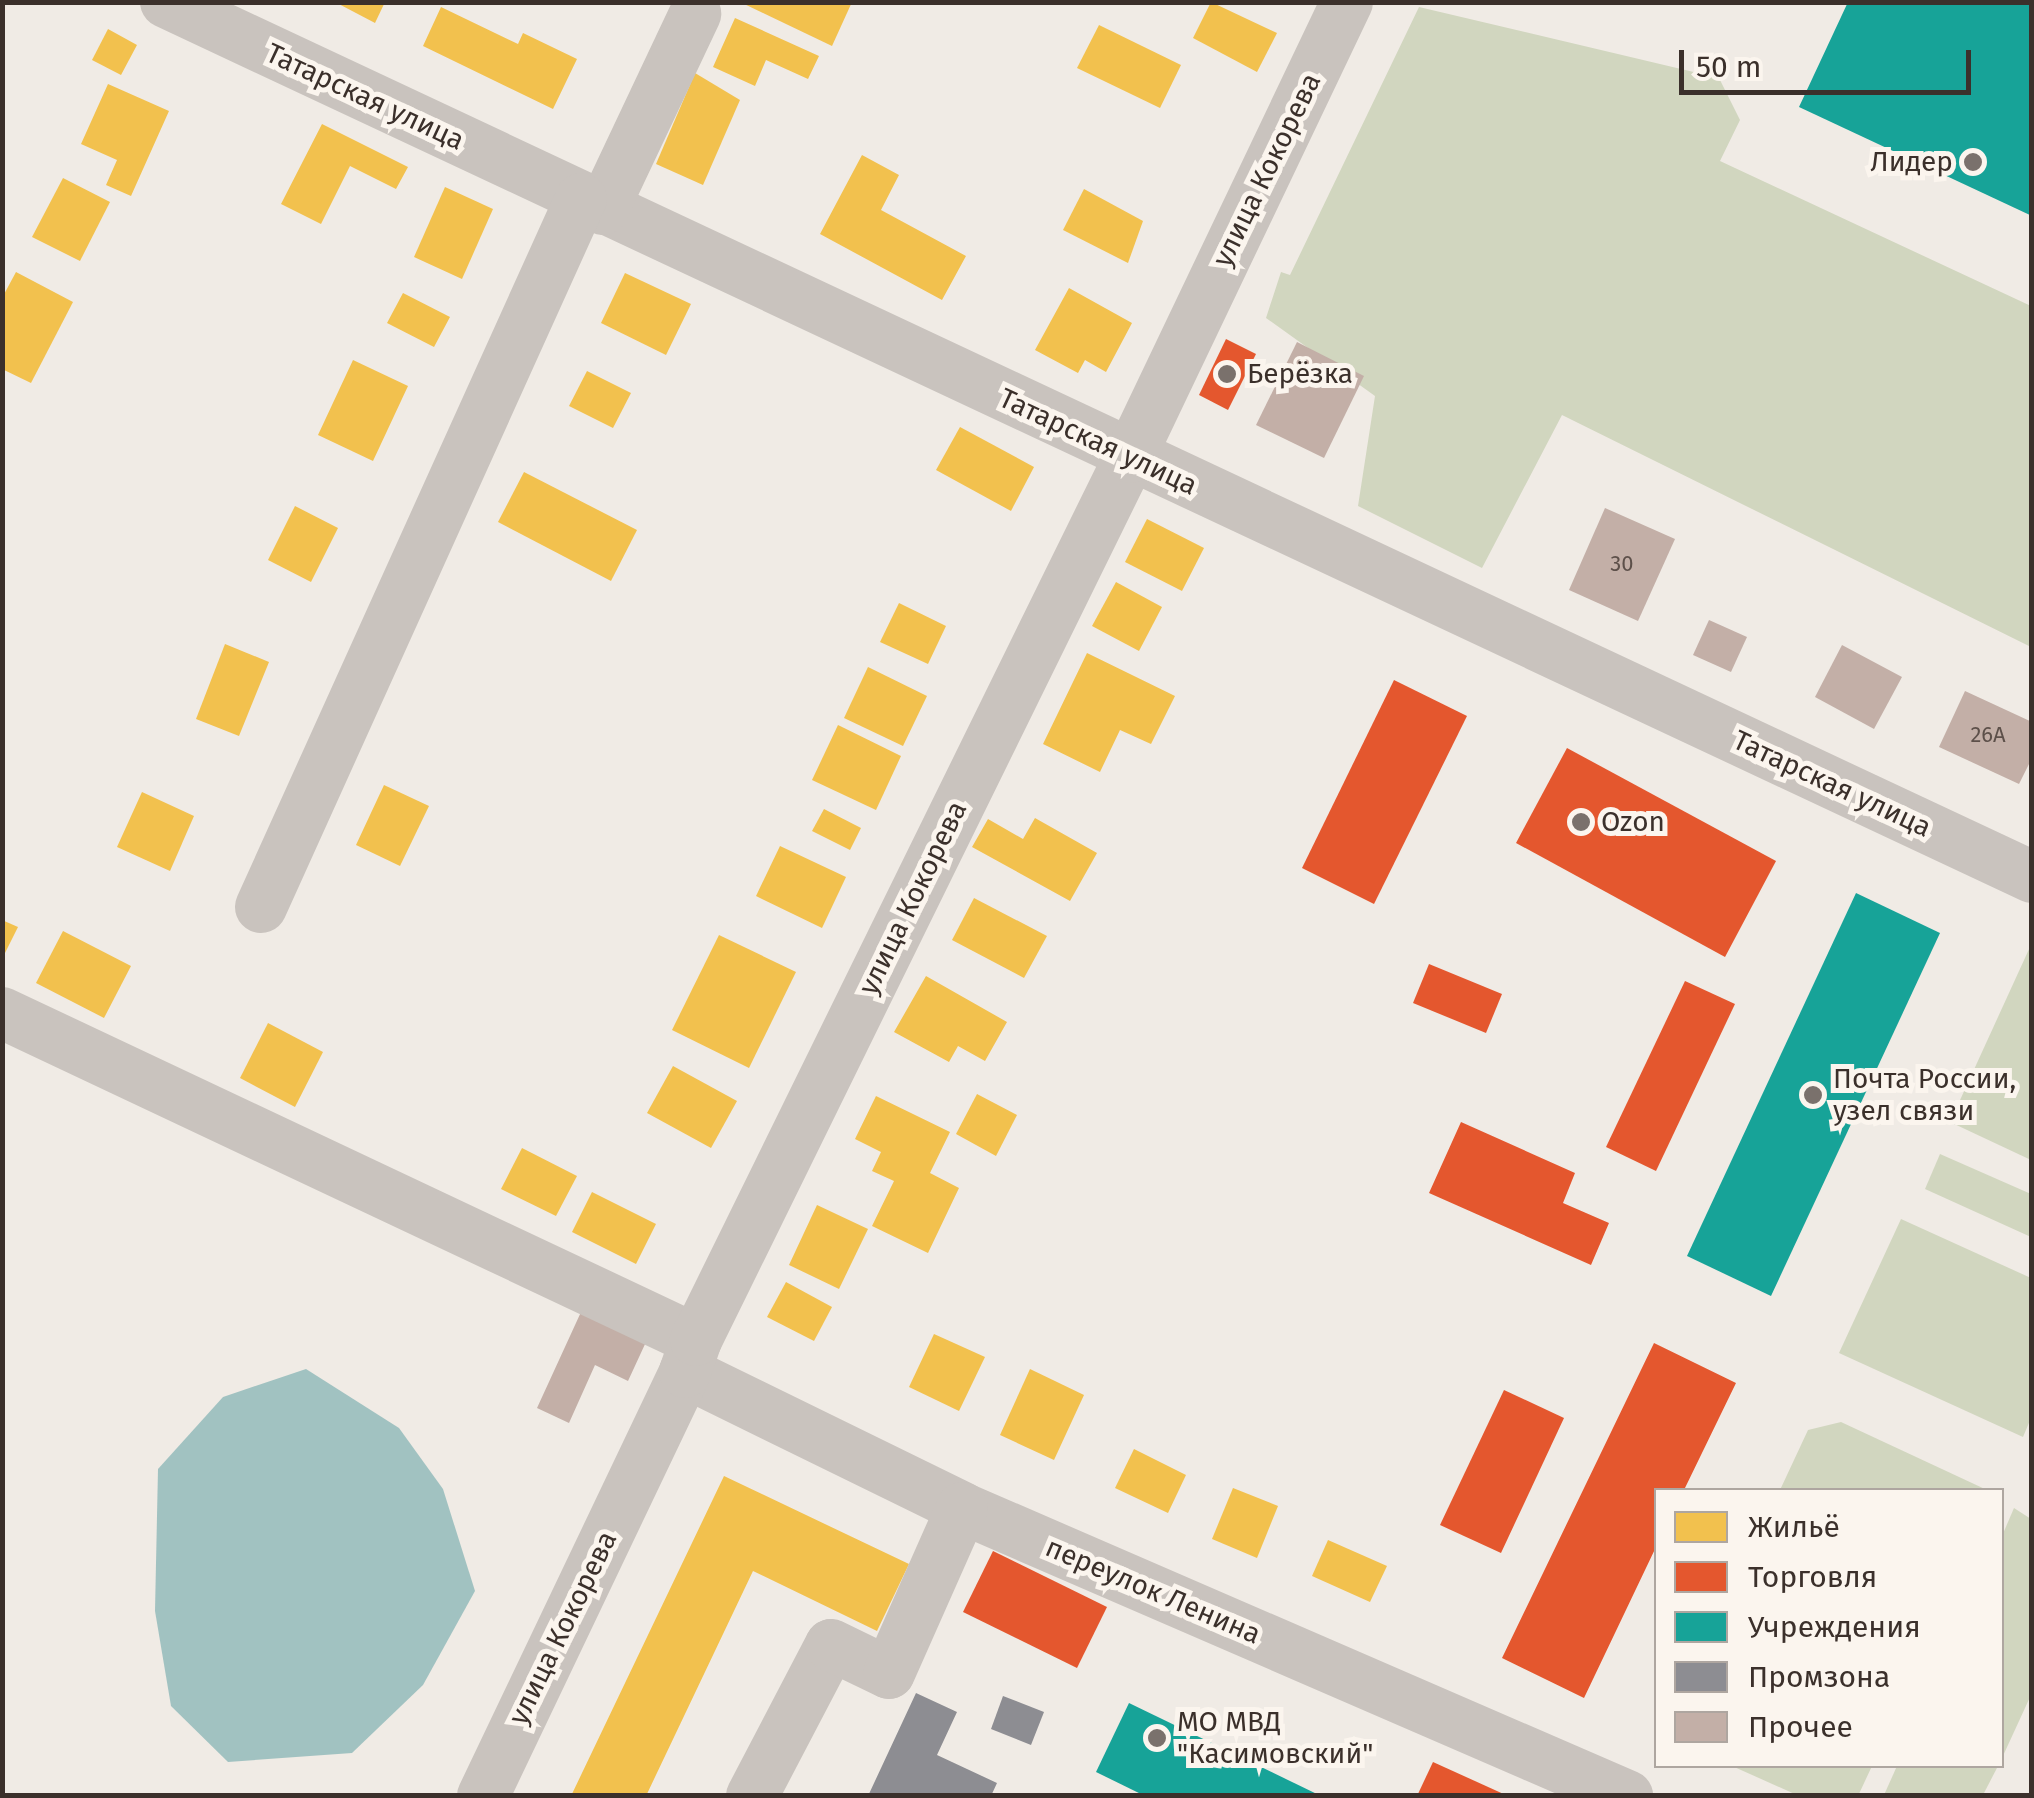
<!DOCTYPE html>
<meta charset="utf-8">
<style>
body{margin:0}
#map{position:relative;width:2034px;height:1798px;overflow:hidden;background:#f0ebe5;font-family:"Fira Sans",sans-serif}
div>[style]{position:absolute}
.green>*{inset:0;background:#d1d6bf}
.water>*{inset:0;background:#a1c2c1}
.homes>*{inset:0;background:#f2c14e}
.shops>*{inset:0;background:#e4572e}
.public>*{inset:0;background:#17a398}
.industry>*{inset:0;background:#8d8d92}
.building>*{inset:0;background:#c3afa7}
.minor>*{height:52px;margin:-26px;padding:0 26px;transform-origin:26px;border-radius:26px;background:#c9c3be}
.dots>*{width:28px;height:28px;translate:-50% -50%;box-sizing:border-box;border:5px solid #fbf5ee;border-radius:50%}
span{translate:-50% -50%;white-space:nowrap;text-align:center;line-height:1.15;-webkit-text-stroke:10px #fbf5ee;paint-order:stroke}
.number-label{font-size:22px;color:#5d504a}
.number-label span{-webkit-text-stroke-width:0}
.street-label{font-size:28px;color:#3b302b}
.poi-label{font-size:28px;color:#3b302b}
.right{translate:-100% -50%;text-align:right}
.left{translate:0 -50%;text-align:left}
.frame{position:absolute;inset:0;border:5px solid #3b302b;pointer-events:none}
.legend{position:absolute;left:1654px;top:1488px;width:350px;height:280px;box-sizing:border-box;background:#fbf5ee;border:2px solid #aea6a0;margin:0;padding:12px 18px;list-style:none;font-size:30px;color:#3b302b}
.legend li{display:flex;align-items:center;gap:20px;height:50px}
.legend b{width:50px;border:2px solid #aea6a0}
.scale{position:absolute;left:1679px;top:50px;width:292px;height:45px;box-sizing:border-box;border:5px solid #3b302b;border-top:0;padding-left:12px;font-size:30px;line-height:35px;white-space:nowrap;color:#3b302b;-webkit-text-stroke:8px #fbf5ee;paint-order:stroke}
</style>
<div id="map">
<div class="green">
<i style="clip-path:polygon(1419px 7px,1719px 78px,1740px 120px,1720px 161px,2031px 306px,2031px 647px,1562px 415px,1482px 568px,1358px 506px,1375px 396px,1266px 318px,1281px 272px,1290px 275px)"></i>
<i style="clip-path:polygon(2030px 947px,2032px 947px,2031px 1160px,1950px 1122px)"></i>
<i style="clip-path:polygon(1940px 1154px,2031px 1194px,2031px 1237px,1925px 1189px)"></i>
<i style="clip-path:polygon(1901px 1219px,2031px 1278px,2031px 1418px,2023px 1437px,1839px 1353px)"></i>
<i style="clip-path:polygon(1841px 1422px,1987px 1490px,1780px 1490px,1808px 1430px)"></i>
<i style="clip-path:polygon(2014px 1508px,2031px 1519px,2031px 1695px,2002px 1758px,2002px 1536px)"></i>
<i style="clip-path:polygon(1732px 1766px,1872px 1766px,1858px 1796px,1797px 1795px)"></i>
<i style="clip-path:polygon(1897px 1766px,1998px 1766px,1983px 1795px,1884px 1795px)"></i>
</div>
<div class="water">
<i style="clip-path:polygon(306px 1369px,399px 1428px,443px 1489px,475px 1591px,423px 1685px,352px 1753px,228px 1762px,171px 1706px,155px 1611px,158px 1469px,223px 1397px)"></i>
</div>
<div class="homes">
<i style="clip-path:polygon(335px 2px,385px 2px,375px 23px)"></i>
<i style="clip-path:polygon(740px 2px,852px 2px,832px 46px)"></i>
<i style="clip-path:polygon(1211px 2px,1277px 33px,1257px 72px,1193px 38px)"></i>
<i style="clip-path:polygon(441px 7px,518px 44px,523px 33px,577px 59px,553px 109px,423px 46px)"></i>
<i style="clip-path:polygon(735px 18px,819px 56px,808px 79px,766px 60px,755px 86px,713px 67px)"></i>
<i style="clip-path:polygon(1099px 25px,1181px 65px,1160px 108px,1077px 68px)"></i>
<i style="clip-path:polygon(108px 29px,137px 45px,121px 75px,92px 60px)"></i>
<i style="clip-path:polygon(695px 73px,740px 100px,703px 185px,656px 164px)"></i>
<i style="clip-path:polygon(108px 84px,169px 111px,131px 196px,106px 185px,117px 160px,81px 144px)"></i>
<i style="clip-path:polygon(322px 124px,408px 167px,396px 189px,350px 166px,321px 224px,281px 204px)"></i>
<i style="clip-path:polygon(862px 155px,899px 175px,881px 210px,966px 256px,942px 300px,820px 234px)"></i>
<i style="clip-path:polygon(63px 178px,110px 202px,80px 261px,32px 237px)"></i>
<i style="clip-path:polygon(445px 187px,493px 209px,462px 279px,414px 257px)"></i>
<i style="clip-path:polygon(1084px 189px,1143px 221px,1128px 263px,1063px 230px)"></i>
<i style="clip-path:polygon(16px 272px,73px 302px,31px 383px,2px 369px,2px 298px)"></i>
<i style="clip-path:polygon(625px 273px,691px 304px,666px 355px,601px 323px)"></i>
<i style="clip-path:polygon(1069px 288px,1132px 323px,1106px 372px,1085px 360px,1078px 373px,1035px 350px)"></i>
<i style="clip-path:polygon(403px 293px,450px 317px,434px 347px,387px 323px)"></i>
<i style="clip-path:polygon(353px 360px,408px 386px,373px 461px,318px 435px)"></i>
<i style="clip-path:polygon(587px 371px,631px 393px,613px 428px,569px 406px)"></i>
<i style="clip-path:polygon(960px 427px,1034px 467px,1011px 511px,936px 470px)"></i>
<i style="clip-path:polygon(524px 472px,637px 530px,611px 581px,498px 522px)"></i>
<i style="clip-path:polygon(295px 506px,338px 528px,311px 582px,268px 560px)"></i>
<i style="clip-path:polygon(1147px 519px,1204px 548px,1182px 591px,1125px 562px)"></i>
<i style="clip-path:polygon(1116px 582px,1162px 607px,1139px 651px,1092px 626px)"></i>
<i style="clip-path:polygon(899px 603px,946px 626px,928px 664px,880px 642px)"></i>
<i style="clip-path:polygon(225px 644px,269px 662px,239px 736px,196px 719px)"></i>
<i style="clip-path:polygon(1087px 653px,1175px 696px,1151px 744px,1120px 730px,1100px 772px,1043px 744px)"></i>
<i style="clip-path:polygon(868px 667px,927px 696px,903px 746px,844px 718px)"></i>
<i style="clip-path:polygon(838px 725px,901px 756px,876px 810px,812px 780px)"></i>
<i style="clip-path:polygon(384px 785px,429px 806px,400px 866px,356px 845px)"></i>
<i style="clip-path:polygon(142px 792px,194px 816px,170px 871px,117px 847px)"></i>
<i style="clip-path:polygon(824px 809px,861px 828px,850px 850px,812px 831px)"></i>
<i style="clip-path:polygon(1035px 818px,1097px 853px,1070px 901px,972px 847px,988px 819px,1023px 839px)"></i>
<i style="clip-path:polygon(780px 846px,846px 877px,822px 928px,756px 896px)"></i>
<i style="clip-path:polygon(974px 898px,1047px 936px,1024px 978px,952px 940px)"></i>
<i style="clip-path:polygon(2px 920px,18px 927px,2px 959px)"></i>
<i style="clip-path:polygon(63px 931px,131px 966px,104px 1018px,36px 983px)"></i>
<i style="clip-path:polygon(719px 935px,796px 972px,749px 1068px,672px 1030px)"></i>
<i style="clip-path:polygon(926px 976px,1007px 1022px,985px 1061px,958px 1046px,949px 1062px,894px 1032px)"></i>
<i style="clip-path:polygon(268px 1023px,323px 1052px,295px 1107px,240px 1078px)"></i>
<i style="clip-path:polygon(673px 1066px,737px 1101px,711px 1148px,647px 1113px)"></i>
<i style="clip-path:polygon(977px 1094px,1017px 1115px,996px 1156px,956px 1134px)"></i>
<i style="clip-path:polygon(876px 1096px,950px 1132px,930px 1173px,959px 1188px,928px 1253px,872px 1226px,894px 1181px,872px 1171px,881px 1152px,855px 1139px)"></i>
<i style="clip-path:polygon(522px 1148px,577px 1176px,556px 1216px,501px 1189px)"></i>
<i style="clip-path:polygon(592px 1192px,656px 1224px,636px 1264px,572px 1232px)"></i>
<i style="clip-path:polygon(817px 1205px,868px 1229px,839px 1289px,789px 1265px)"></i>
<i style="clip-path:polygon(786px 1282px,832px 1307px,814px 1341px,767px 1317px)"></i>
<i style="clip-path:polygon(934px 1334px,985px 1357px,959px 1411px,909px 1387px)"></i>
<i style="clip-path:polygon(1030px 1369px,1084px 1395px,1054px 1460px,1000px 1435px)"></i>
<i style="clip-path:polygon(1134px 1449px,1186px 1475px,1168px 1513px,1115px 1488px)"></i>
<i style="clip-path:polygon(724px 1476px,909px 1564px,877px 1631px,753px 1571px,646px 1796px,571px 1796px)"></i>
<i style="clip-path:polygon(1233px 1488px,1278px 1506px,1257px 1558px,1212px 1539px)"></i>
<i style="clip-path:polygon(1328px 1540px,1387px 1566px,1370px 1602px,1312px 1576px)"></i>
</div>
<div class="shops">
<i style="clip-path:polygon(1226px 339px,1256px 354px,1228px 410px,1199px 395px)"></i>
<i style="clip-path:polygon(1394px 680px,1467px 716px,1374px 904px,1302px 868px)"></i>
<i style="clip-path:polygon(1567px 748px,1776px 861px,1725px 957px,1516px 843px)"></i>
<i style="clip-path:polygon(1429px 964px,1502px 994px,1486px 1033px,1413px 1003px)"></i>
<i style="clip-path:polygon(1685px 981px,1735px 1004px,1656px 1171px,1606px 1147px)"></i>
<i style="clip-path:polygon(1461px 1122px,1575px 1173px,1563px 1203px,1609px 1223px,1591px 1265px,1429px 1193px)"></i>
<i style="clip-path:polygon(1654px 1343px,1736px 1383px,1684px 1490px,1656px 1490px,1656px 1547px,1584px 1698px,1502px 1658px)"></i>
<i style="clip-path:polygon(1504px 1390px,1564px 1418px,1501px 1553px,1440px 1525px)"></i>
<i style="clip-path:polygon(993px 1551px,1107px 1607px,1077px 1668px,963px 1612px)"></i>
<i style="clip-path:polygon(1433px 1762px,1508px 1796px,1417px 1796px)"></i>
</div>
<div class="public">
<i style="clip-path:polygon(1848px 2px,2032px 2px,2032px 216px,1799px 107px)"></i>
<i style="clip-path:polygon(1856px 893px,1940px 933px,1771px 1296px,1687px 1256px)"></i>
<i style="clip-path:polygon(1129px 1703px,1321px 1796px,1145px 1796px,1096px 1772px)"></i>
</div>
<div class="industry">
<i style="clip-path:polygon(916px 1693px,957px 1712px,937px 1755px,997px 1783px,991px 1796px,868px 1796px)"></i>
<i style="clip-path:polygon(1003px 1696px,1044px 1712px,1031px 1745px,991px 1729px)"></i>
</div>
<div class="building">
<i style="clip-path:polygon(1297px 342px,1364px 376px,1324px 458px,1256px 425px)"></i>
<i style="clip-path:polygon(1605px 508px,1675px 539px,1638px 621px,1569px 590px)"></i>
<i style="clip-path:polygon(1709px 620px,1747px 637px,1731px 672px,1693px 655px)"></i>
<i style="clip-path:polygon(1842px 645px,1902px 677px,1874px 729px,1815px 697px)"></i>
<i style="clip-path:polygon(1965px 691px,2032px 722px,2032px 758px,2019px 784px,1939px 747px)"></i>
<i style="clip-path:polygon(581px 1312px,646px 1342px,628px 1381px,595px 1365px,569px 1423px,537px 1408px)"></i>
</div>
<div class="minor">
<i style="left:166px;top:2px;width:2061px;rotate:25.12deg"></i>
<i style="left:603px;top:209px;width:216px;rotate:-64.7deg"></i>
<i style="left:261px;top:907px;width:777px;rotate:-65.68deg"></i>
<i style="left:2px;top:1013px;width:767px;rotate:25.23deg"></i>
<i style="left:685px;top:1372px;width:309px;rotate:26.1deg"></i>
<i style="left:962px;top:1508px;width:725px;rotate:23.42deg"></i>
<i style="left:483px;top:1796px;width:470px;rotate:-64.5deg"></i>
<i style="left:685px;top:1372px;width:34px;rotate:-71deg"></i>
<i style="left:696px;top:1340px;width:984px;rotate:-63.83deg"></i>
<i style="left:1130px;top:457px;width:504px;rotate:-64.5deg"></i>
<i style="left:752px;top:1796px;width:170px;rotate:-62.4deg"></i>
<i style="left:831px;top:1645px;width:64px;rotate:25.8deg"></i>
<i style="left:889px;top:1673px;width:180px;rotate:-66.1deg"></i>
</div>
<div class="dots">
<i style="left:1973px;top:162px;background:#7a716c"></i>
<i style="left:1227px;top:374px;background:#7a716c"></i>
<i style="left:1581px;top:822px;background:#7a716c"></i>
<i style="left:1813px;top:1095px;background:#7a716c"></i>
<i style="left:1157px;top:1738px;background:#7a716c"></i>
</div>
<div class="number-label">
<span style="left:1622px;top:564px">30</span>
<span style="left:1988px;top:735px">26А</span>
</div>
<div class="street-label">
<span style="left:365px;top:97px;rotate:25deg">Татарская улица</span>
<span style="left:1267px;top:170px;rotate:-64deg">улица Кокорева</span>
<span style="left:1098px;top:442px;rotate:25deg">Татарская улица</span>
<span style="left:1832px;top:784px;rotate:25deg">Татарская улица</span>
<span style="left:913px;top:898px;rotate:-64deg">улица Кокорева</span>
<span style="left:1153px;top:1591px;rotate:23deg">переулок Ленина</span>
<span style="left:563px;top:1628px;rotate:-64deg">улица Кокорева</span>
</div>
<div class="poi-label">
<span class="right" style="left:1953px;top:162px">Лидер</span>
<span class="left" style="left:1247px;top:374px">Берёзка</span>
<span class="left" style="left:1601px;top:822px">Ozon</span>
<span class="left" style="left:1833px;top:1095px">Почта России,<br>узел связи</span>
<span class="left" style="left:1177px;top:1738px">МО МВД<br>"Касимовский"</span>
</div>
<div class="frame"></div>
<ul class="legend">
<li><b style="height:28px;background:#f2c14e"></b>Жильё</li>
<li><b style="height:28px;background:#e4572e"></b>Торговля</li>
<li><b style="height:28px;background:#17a398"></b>Учреждения</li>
<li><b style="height:28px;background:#8d8d92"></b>Промзона</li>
<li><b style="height:28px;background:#c3afa7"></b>Прочее</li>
</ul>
<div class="scale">50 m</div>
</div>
